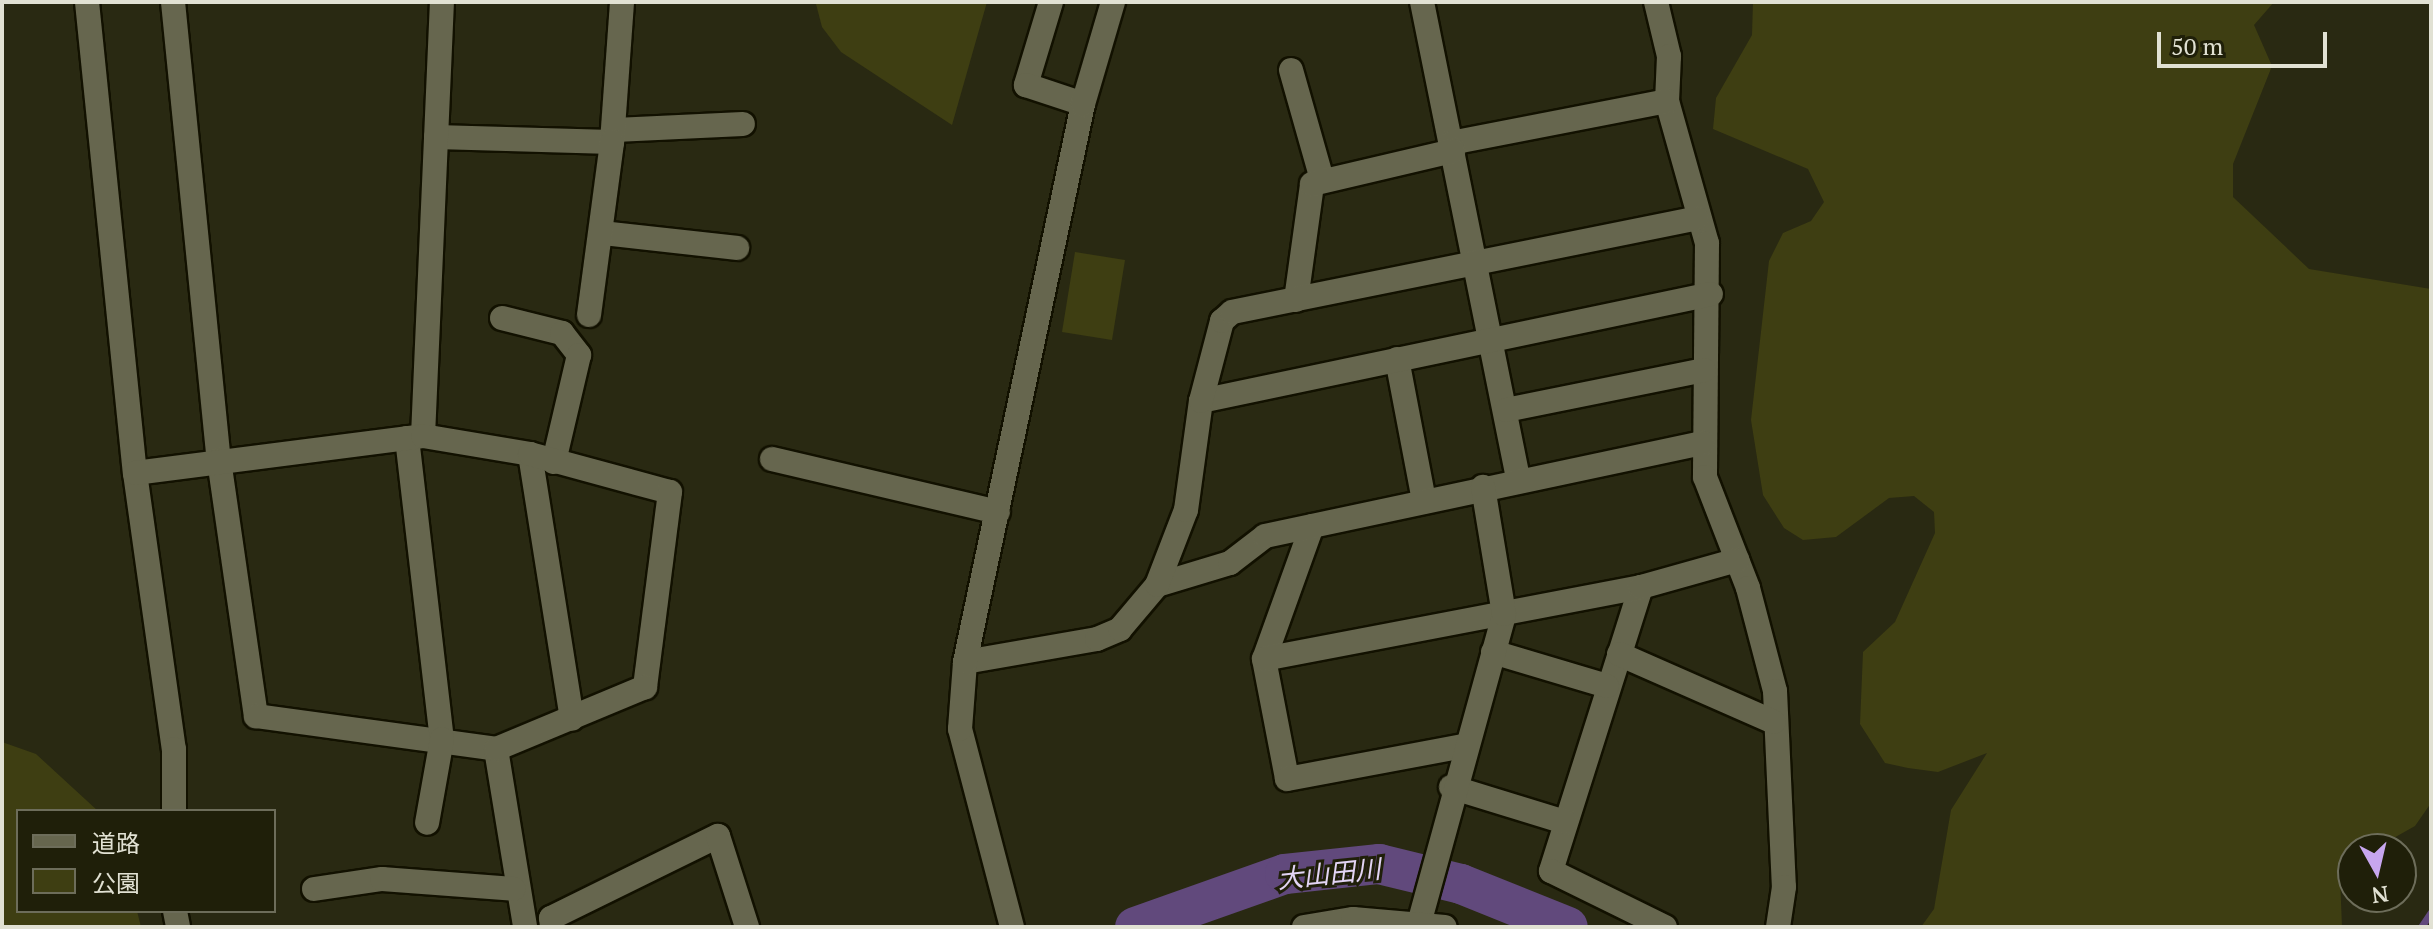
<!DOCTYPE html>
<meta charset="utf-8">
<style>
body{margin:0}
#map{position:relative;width:2433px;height:929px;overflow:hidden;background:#292912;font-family:"PT Serif","Noto Sans JP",serif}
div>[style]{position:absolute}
.green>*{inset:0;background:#3e3e12}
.stream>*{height:7px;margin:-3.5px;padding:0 3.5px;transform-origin:3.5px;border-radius:3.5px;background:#61497c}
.river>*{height:40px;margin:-20px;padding:0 20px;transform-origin:20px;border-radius:20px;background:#61497c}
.roads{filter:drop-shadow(2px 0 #121100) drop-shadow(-2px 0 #121100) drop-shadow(0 2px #121100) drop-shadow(0 -2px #121100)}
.minor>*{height:24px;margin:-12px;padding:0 12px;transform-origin:12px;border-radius:12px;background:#66664e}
span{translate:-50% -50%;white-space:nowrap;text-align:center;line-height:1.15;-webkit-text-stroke:6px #1f1f09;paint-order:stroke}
.water-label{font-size:26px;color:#e3d5f5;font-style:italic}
.frame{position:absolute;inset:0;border:4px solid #e1e1d3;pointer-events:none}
.legend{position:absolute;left:16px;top:809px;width:260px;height:104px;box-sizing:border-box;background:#1f1f09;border:2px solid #6d6d5a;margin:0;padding:10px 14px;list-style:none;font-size:24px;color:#e1e1d3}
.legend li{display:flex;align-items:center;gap:16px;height:40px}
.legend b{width:40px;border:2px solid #6d6d5a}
.north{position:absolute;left:2337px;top:833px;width:80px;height:80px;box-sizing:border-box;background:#1f1f09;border:2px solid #6d6d5a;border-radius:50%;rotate:172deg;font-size:22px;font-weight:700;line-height:32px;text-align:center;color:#e1e1d3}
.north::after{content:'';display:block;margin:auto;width:28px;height:36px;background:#c7a6ef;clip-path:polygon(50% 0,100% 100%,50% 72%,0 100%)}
.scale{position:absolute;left:2157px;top:32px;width:170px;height:36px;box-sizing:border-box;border:4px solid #e1e1d3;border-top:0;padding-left:10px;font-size:24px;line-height:28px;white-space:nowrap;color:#e1e1d3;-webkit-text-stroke:6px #1f1f09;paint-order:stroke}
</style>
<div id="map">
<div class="green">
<i style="clip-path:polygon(987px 2px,952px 125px,841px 52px,822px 27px,816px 4px)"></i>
<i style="clip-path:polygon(1753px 2px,2274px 2px,2254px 25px,2272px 66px,2233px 164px,2233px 197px,2309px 269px,2431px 289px,2431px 803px,2415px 826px,2374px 849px,2353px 849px,2340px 876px,2342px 927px,1921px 927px,1934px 909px,1951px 810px,1987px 753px,1938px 772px,1908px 768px,1885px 763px,1860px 724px,1863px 652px,1895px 622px,1935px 533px,1934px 512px,1914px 496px,1889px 498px,1836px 537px,1803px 540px,1784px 528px,1763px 495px,1751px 420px,1769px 261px,1783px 233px,1811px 221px,1824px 202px,1808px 169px,1713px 129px,1716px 98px,1752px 35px)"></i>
<i style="clip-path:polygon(1075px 252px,1125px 260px,1112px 340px,1062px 332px)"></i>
<i style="clip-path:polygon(2px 742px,36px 754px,98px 811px,18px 811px,18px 911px,137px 911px,141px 927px,2px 927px)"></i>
</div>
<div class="stream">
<i style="left:2421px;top:927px;width:18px;rotate:-56deg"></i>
</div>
<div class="river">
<i style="left:1135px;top:927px;width:159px;rotate:-19.5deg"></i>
<i style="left:1285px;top:874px;width:95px;rotate:-6.1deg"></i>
<i style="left:1379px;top:864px;width:84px;rotate:13.7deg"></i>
<i style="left:1461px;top:884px;width:115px;rotate:21.9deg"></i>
</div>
<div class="roads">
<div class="minor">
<i style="left:87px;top:2px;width:473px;rotate:84.2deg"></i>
<i style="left:135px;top:473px;width:279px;rotate:82deg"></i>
<i style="left:174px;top:749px;width:62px;rotate:90deg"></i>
<i style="left:173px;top:2px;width:460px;rotate:84.3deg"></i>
<i style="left:219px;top:460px;width:259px;rotate:81.8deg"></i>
<i style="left:256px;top:716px;width:242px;rotate:7.8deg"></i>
<i style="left:496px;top:749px;width:180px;rotate:80.7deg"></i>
<i style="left:1051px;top:2px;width:87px;rotate:106.8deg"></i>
<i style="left:1026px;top:85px;width:60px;rotate:18.4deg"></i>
<i style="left:1422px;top:2px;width:487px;rotate:78.6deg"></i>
<i style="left:1656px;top:2px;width:56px;rotate:76.5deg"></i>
<i style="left:1669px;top:56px;width:45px;rotate:92.5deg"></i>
<i style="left:1667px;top:101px;width:148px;rotate:74.3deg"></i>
<i style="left:1707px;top:243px;width:234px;rotate:90.5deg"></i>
<i style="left:1705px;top:477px;width:119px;rotate:68.8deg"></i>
<i style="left:1748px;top:588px;width:106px;rotate:75.3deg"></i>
<i style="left:1775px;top:691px;width:196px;rotate:87.4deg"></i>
<i style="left:1784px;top:887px;width:40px;rotate:98.5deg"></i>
<i style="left:1291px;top:70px;width:110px;rotate:74.2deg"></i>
<i style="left:615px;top:130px;width:128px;rotate:-2.7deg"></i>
<i style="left:436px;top:137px;width:176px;rotate:1.6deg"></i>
<i style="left:612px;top:142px;width:140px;rotate:-85.9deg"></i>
<i style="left:1451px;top:143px;width:220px;rotate:-11deg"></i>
<i style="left:602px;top:233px;width:136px;rotate:6.3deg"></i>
<i style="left:1296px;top:300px;width:117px;rotate:-82.1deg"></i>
<i style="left:1312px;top:184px;width:145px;rotate:-13.2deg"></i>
<i style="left:589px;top:315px;width:175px;rotate:-82.4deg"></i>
<i style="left:502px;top:318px;width:62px;rotate:14deg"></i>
<i style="left:562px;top:333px;width:28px;rotate:52deg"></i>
<i style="left:579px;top:355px;width:110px;rotate:103.2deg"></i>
<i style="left:1397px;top:359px;width:145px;rotate:79.2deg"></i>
<i style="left:1201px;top:401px;width:521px;rotate:-11.85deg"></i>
<i style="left:1506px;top:410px;width:202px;rotate:-11.4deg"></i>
<i style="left:423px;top:436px;width:434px;rotate:-87.5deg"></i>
<i style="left:407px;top:438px;width:303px;rotate:83.4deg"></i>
<i style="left:442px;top:739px;width:85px;rotate:100.1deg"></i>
<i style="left:530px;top:454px;width:268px;rotate:81deg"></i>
<i style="left:772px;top:459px;width:232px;rotate:13.2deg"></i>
<i style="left:135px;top:473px;width:290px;rotate:-7.3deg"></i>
<i style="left:423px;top:436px;width:109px;rotate:9.5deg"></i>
<i style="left:530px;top:454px;width:145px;rotate:15.2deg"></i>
<i style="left:670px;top:492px;width:197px;rotate:97.3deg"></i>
<i style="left:645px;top:687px;width:161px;rotate:157.4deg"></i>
<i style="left:1312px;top:526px;width:141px;rotate:109.8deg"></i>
<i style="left:1264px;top:659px;width:122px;rotate:79.1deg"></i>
<i style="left:1287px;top:779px;width:179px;rotate:-10.6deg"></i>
<i style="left:1157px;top:585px;width:76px;rotate:-16.8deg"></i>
<i style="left:1230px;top:563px;width:44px;rotate:-37.6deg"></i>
<i style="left:1265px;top:536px;width:447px;rotate:-12deg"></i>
<i style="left:1641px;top:587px;width:298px;rotate:107.6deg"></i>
<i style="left:1551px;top:871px;width:127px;rotate:26.2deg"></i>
<i style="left:1493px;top:652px;width:119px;rotate:16.6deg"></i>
<i style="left:1619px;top:654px;width:169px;rotate:23.7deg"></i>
<i style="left:1264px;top:659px;width:384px;rotate:-10.8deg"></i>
<i style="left:1641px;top:587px;width:100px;rotate:-15.7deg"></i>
<i style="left:965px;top:662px;width:134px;rotate:-9.9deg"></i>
<i style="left:1097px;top:639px;width:25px;rotate:-23deg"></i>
<i style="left:1120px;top:629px;width:57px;rotate:-49.9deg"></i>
<i style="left:1157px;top:585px;width:80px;rotate:-68.9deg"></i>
<i style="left:1186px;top:510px;width:110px;rotate:-82.2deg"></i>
<i style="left:1201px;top:401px;width:83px;rotate:-75.3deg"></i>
<i style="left:1222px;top:321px;width:13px;rotate:-42deg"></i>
<i style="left:1232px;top:312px;width:474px;rotate:-11.4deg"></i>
<i style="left:1451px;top:787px;width:119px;rotate:17.1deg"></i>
<i style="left:314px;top:889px;width:69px;rotate:-8.4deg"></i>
<i style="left:382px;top:879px;width:132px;rotate:4.3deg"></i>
<i style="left:175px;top:911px;width:16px;rotate:79deg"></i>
<i style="left:1420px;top:920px;width:317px;rotate:-74.6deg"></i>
<i style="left:1504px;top:614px;width:129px;rotate:-99.4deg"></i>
<i style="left:552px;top:927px;width:9px;rotate:-96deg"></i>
<i style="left:551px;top:918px;width:186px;rotate:-26.2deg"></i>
<i style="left:718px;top:836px;width:96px;rotate:72.3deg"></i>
<i style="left:1012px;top:927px;width:205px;rotate:-104.7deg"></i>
<i style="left:960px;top:729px;width:67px;rotate:-85.7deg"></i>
<i style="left:965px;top:662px;width:570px;rotate:-78.06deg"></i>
<i style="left:1083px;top:104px;width:106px;rotate:-73.6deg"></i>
<i style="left:1304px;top:927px;width:50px;rotate:-9.3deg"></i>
<i style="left:1353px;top:919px;width:92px;rotate:5deg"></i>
</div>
</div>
<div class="water-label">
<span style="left:1329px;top:874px;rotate:-6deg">大山田川</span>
</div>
<div class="frame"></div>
<ul class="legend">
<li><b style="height:10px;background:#66664e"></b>道路</li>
<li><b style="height:22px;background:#3e3e12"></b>公園</li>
</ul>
<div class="north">N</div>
<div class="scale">50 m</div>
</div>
